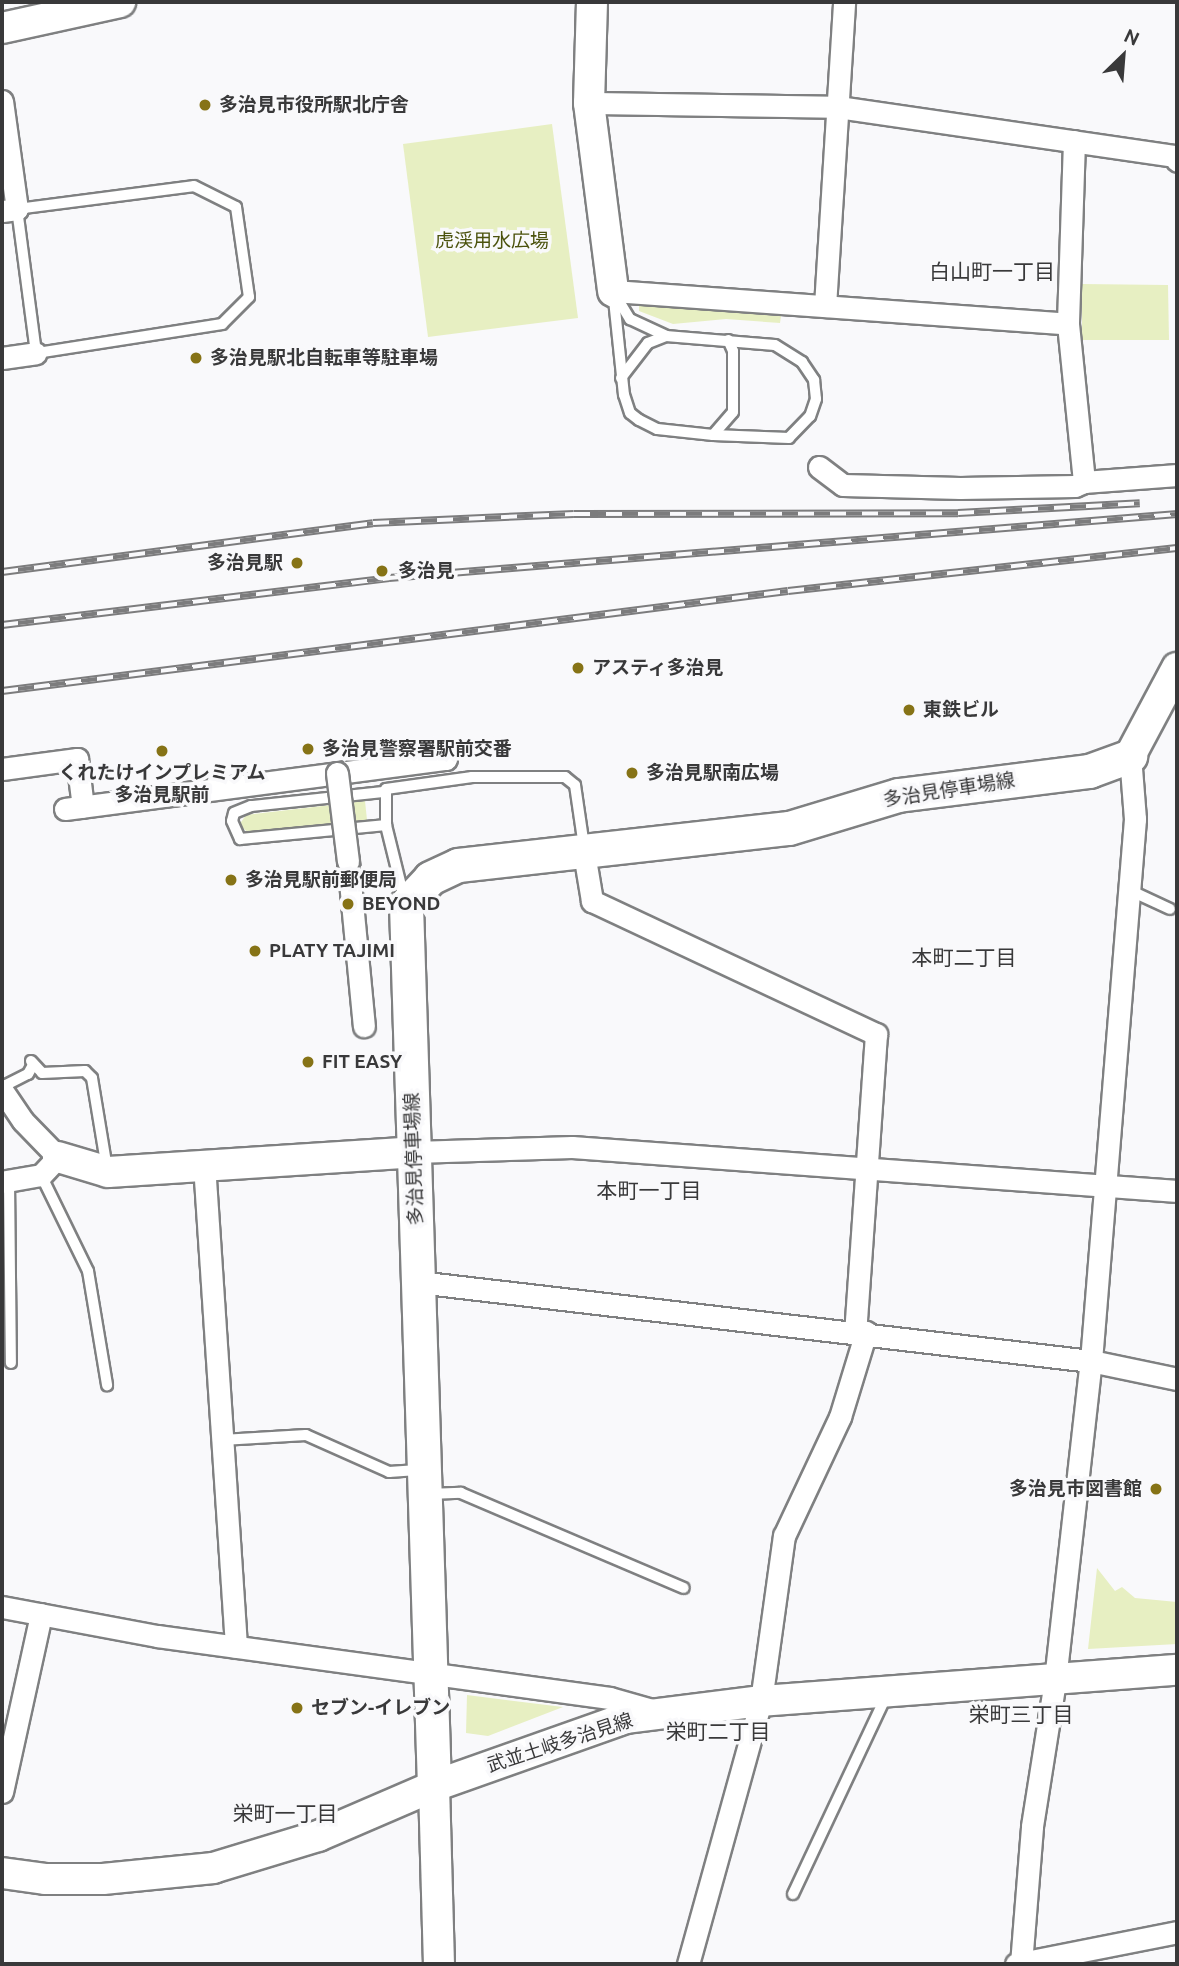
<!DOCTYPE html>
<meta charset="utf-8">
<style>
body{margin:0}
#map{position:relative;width:1179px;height:1966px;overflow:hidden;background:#f9f9fb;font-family:Ubuntu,"Noto Sans JP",sans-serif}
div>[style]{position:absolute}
.green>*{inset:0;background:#e7efc2}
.roads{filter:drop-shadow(2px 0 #7f8081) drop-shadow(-2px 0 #7f8081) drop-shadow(0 2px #7f8081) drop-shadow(0 -2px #7f8081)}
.lane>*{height:10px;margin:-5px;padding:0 5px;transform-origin:5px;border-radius:5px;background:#fff}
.street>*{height:21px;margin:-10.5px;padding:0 10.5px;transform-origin:10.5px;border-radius:10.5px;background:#fff}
.secondary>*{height:30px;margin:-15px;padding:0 15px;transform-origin:15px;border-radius:15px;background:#fff}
.primary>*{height:33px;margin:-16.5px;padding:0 16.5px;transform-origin:16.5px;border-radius:16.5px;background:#fff}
.rail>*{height:8px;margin-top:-4px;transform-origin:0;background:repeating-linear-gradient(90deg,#f9f9fb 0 16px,#7c7c7d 0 32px);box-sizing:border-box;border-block:2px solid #7c7c7d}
.bridges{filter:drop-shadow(2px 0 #7f8081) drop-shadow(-2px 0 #7f8081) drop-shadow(0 2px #7f8081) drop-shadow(0 -2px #7f8081)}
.street-bridge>*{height:21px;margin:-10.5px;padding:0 10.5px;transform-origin:10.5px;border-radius:10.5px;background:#fff}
.dots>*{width:19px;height:19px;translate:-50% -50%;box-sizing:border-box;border:4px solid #f9f9fb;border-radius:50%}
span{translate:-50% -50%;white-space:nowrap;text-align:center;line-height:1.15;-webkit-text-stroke:7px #f9f9fb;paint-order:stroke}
.poi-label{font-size:19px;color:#39393a;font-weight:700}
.left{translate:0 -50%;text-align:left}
.right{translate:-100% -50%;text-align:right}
.park-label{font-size:19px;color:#4b520d}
.street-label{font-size:19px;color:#39393a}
.neighbourhood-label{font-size:21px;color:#39393a}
.frame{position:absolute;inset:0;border:4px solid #39393a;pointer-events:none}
.north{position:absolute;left:1088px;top:21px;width:70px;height:70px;-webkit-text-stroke:5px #f9f9fb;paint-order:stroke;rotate:25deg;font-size:19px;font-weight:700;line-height:28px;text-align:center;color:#39393a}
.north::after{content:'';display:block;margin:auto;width:24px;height:32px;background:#39393a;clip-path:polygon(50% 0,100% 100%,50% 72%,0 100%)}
</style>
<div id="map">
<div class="green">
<i style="clip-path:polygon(552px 124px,578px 318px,428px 337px,403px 144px)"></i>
<i style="clip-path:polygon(1082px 284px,1168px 285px,1169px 340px,1082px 340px)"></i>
<i style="clip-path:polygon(639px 305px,781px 316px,780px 323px,726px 319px,673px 324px,639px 311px)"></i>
<i style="clip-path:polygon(365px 801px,367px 820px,249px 833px,239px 825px,246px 815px)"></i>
<i style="clip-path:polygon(1097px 1568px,1115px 1591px,1122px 1587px,1135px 1598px,1177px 1602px,1177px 1644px,1088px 1649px)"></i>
<i style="clip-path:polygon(467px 1695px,563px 1707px,488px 1736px,466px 1733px)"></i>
</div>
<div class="roads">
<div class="lane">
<i style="left:194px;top:186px;width:47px;rotate:26.6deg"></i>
<i style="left:236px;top:207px;width:91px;rotate:81.8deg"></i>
<i style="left:249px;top:297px;width:38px;rotate:135deg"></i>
<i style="left:222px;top:324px;width:188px;rotate:171.1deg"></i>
<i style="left:36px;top:353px;width:145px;rotate:-97.5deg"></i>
<i style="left:17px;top:209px;width:178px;rotate:-7.4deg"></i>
<i style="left:613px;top:291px;width:33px;rotate:59deg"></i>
<i style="left:630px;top:319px;width:40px;rotate:25deg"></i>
<i style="left:666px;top:336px;width:109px;rotate:4.7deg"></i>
<i style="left:775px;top:345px;width:32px;rotate:32deg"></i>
<i style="left:802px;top:362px;width:22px;rotate:56deg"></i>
<i style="left:814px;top:380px;width:19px;rotate:84deg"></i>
<i style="left:816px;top:399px;width:18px;rotate:109deg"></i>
<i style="left:810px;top:416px;width:30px;rotate:134deg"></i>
<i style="left:789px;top:438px;width:76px;rotate:-177.7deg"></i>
<i style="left:713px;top:435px;width:56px;rotate:-173.9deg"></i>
<i style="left:657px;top:429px;width:20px;rotate:-153deg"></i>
<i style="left:639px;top:420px;width:11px;rotate:-142deg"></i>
<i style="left:630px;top:413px;width:19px;rotate:-108deg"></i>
<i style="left:624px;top:395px;width:105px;rotate:-96deg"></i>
<i style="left:621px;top:378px;width:44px;rotate:-52.4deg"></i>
<i style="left:648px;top:343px;width:19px;rotate:-21deg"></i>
<i style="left:713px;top:435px;width:30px;rotate:-49deg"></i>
<i style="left:733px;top:412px;width:61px;rotate:-90deg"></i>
<i style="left:733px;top:351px;width:12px;rotate:-114deg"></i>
<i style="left:383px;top:792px;width:133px;rotate:173.9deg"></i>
<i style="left:251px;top:806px;width:18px;rotate:158deg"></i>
<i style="left:234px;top:813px;width:8px;rotate:104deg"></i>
<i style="left:232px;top:821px;width:20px;rotate:66deg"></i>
<i style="left:240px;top:839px;width:147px;rotate:-5.5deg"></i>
<i style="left:1129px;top:890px;width:45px;rotate:24.9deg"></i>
<i style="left:404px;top:898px;width:75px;rotate:-103.9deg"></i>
<i style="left:386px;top:825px;width:36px;rotate:-90deg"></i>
<i style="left:386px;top:789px;width:87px;rotate:-7.9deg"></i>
<i style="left:472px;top:777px;width:93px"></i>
<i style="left:565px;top:777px;width:13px;rotate:39deg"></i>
<i style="left:575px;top:785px;width:63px;rotate:81.7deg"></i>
<i style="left:31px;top:1061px;width:16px;rotate:47deg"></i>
<i style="left:42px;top:1073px;width:43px;rotate:-2.7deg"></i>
<i style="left:85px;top:1071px;width:10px;rotate:45deg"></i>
<i style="left:92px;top:1078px;width:92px;rotate:80.6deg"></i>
<i style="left:2px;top:1087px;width:29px;rotate:-27deg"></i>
<i style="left:28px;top:1074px;width:10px;rotate:-61deg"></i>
<i style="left:41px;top:1175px;width:107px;rotate:63.9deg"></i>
<i style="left:88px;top:1271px;width:116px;rotate:80.5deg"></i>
<i style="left:9px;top:1181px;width:182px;rotate:89.4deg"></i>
<i style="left:222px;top:1440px;width:84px;rotate:-3.4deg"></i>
<i style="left:306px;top:1435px;width:91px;rotate:24deg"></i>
<i style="left:389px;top:1472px;width:32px;rotate:-4deg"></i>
<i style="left:428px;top:1494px;width:33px;rotate:-2deg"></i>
<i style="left:461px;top:1493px;width:242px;rotate:23.1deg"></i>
<i style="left:793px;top:1894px;width:221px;rotate:-64.8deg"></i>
</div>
<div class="street">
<i style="left:2px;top:101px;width:109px;rotate:82.1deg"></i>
<i style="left:17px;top:209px;width:15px;rotate:172deg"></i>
<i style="left:589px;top:103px;width:249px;rotate:0.9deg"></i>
<i style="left:838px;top:107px;width:341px;rotate:8.3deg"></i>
<i style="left:1175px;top:156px;width:5px;rotate:68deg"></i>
<i style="left:1074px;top:141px;width:183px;rotate:91.9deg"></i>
<i style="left:1068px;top:324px;width:159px;rotate:84.2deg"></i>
<i style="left:1084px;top:482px;width:93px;rotate:-4.3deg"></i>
<i style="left:613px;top:291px;width:456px;rotate:4.1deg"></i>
<i style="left:825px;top:306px;width:305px;rotate:-86.4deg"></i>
<i style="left:2px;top:358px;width:34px;rotate:-8deg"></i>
<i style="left:819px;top:467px;width:30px;rotate:37deg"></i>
<i style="left:843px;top:485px;width:117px;rotate:1.5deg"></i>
<i style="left:960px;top:488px;width:115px;rotate:-1deg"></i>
<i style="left:1075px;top:486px;width:10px;rotate:-24deg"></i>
<i style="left:2px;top:769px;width:76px;rotate:-7.6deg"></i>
<i style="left:77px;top:759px;width:48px;rotate:82.9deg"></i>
<i style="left:65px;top:809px;width:384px;rotate:-7.5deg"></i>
<i style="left:446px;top:759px;width:8px;rotate:-97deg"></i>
<i style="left:584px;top:853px;width:49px;rotate:80.5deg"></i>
<i style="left:592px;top:901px;width:314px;rotate:25.1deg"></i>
<i style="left:876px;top:1034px;width:298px;rotate:94deg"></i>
<i style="left:348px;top:861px;width:166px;rotate:84.5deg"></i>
<i style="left:2px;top:1090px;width:37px;rotate:56deg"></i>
<i style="left:23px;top:1121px;width:50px;rotate:45.8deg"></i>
<i style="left:58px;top:1157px;width:25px;rotate:133deg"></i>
<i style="left:41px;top:1175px;width:40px;rotate:170deg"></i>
<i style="left:414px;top:1152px;width:158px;rotate:-1.8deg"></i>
<i style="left:572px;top:1147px;width:607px;rotate:4.16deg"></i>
<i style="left:204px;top:1164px;width:484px;rotate:86.2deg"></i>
<i style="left:418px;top:1282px;width:678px;rotate:6.7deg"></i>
<i style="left:1091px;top:1361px;width:88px;rotate:11.8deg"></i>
<i style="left:2px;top:1607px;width:158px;rotate:10.6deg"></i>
<i style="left:157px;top:1636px;width:457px;rotate:7.8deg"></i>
<i style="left:610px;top:1698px;width:44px;rotate:15.9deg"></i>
<i style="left:2px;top:1792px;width:182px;rotate:-77.6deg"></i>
<i style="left:688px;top:1964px;width:273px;rotate:-74.5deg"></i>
<i style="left:761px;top:1701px;width:167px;rotate:-82.1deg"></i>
<i style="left:784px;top:1536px;width:132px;rotate:-64.8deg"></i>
<i style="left:840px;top:1417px;width:89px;rotate:-73deg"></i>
<i style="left:1016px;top:1964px;width:164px;rotate:-11.2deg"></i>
<i style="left:1021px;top:1964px;width:138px;rotate:-85.4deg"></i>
<i style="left:1032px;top:1826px;width:148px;rotate:-81deg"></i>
<i style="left:1055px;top:1680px;width:321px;rotate:-83.6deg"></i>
<i style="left:1091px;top:1361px;width:544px;rotate:-85.36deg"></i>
<i style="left:1135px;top:819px;width:63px;rotate:-94.5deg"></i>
</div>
<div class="secondary">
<i style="left:592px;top:2px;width:101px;rotate:91.7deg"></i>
<i style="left:589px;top:103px;width:190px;rotate:82.7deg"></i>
<i style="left:2px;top:28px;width:121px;rotate:-12.4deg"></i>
<i style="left:1130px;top:756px;width:100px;rotate:-61.9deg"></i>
<i style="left:58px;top:1157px;width:52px;rotate:16.7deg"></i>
<i style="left:108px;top:1172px;width:307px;rotate:-3.7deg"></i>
<i style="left:434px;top:1786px;width:178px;rotate:88.4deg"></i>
<i style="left:2px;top:1873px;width:43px;rotate:7.9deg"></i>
<i style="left:45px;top:1879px;width:58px"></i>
<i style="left:103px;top:1879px;width:111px;rotate:-5.7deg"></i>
<i style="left:213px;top:1868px;width:110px;rotate:-16.9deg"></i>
<i style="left:318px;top:1836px;width:126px;rotate:-23.3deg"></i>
<i style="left:434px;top:1786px;width:204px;rotate:-19.5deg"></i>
<i style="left:626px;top:1718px;width:136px;rotate:-7.2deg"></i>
<i style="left:761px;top:1701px;width:417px;rotate:-4.3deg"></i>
</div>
<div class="primary">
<i style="left:434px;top:1786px;width:882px;rotate:-91.82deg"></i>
<i style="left:406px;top:904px;width:35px;rotate:-47deg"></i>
<i style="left:430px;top:878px;width:31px;rotate:-25deg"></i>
<i style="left:458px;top:865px;width:333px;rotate:-6.4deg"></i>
<i style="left:789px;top:828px;width:114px;rotate:-16.8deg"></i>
<i style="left:898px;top:795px;width:193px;rotate:-7.2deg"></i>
<i style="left:1089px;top:771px;width:44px;rotate:-20.1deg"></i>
</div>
</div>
<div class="rail">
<i style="left:2px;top:572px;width:374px;rotate:-7.5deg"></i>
<i style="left:373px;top:523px;width:201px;rotate:-2.6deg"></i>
<i style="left:574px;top:514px;width:384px;rotate:-0.1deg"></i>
<i style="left:958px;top:513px;width:182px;rotate:-3.1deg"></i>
<i style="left:2px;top:625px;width:390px;rotate:-6.9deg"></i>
<i style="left:389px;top:578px;width:791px;rotate:-4.64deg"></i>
<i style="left:2px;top:691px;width:792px;rotate:-7.25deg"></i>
<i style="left:788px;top:591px;width:391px;rotate:-6.3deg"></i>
</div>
<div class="bridges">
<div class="street-bridge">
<i style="left:337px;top:773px;width:89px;rotate:82.9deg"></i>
</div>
</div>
<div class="dots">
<i style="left:205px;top:105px;background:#867316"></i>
<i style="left:196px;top:358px;background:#867316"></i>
<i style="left:297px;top:563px;background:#867316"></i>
<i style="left:382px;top:571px;background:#867316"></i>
<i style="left:578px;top:668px;background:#867316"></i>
<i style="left:909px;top:710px;background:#867316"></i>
<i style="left:308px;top:749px;background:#867316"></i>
<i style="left:162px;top:751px;background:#867316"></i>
<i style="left:632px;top:773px;background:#867316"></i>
<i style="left:231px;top:880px;background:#867316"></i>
<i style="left:348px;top:904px;background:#867316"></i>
<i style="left:255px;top:951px;background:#867316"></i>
<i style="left:308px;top:1062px;background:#867316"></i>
<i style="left:1156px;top:1489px;background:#867316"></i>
<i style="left:297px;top:1708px;background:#867316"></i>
</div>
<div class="poi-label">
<span class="left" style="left:219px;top:105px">多治見市役所駅北庁舎</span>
<span class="left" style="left:210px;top:358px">多治見駅北自転車等駐車場</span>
<span class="right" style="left:283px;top:563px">多治見駅</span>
<span class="left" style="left:398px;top:571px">多治見</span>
<span class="left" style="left:592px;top:668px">アスティ多治見</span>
<span class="left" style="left:923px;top:710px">東鉄ビル</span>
<span class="left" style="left:322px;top:749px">多治見警察署駅前交番</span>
<span style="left:162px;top:784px">くれたけインプレミアム<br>多治見駅前</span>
<span class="left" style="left:646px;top:773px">多治見駅南広場</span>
<span class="left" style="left:245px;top:880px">多治見駅前郵便局</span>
<span class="left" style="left:362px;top:904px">BEYOND</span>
<span class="left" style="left:269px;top:951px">PLATY TAJIMI</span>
<span class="left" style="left:322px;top:1062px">FIT EASY</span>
<span class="right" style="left:1142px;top:1489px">多治見市図書館</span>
<span class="left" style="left:311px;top:1708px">セブン-イレブン</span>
</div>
<div class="park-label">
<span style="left:492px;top:241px">虎渓用水広場</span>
</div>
<div class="street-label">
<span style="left:949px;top:790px;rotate:-9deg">多治見停車場線</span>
<span style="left:414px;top:1159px;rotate:-92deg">多治見停車場線</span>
<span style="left:560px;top:1743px;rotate:-18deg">武並土岐多治見線</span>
</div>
<div class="neighbourhood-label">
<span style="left:992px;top:271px">白山町一丁目</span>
<span style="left:964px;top:957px">本町二丁目</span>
<span style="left:649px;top:1190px">本町一丁目</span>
<span style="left:1021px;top:1714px">栄町三丁目</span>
<span style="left:718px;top:1731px">栄町二丁目</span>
<span style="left:285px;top:1813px">栄町一丁目</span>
</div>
<div class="frame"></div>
<div class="north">N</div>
</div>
